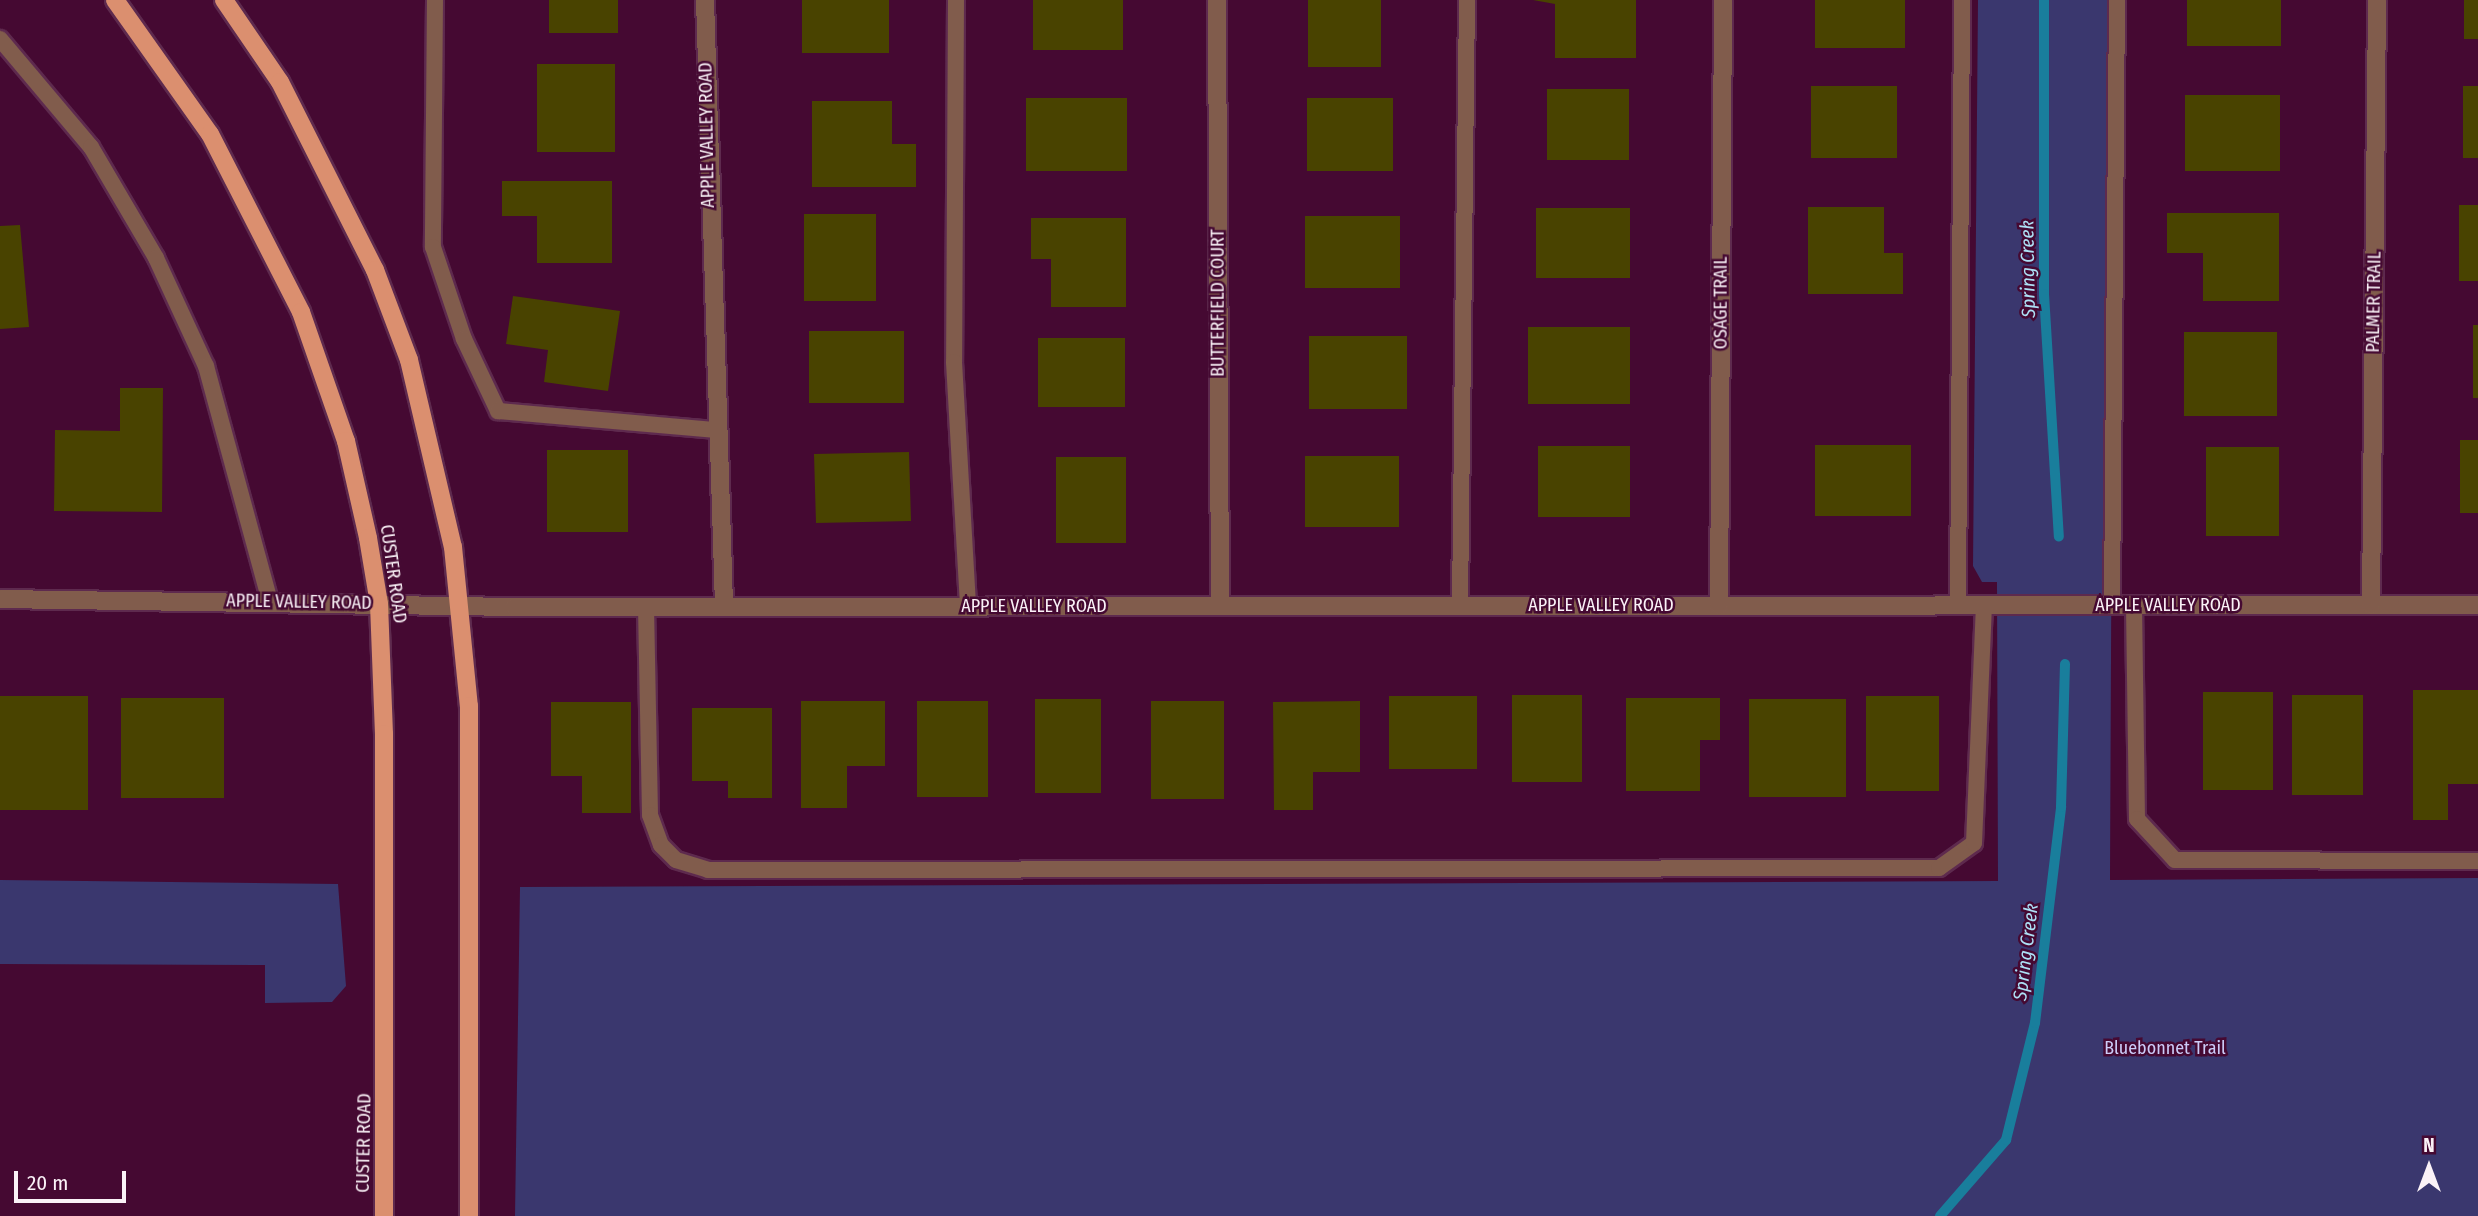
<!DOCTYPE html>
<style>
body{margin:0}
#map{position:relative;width:2478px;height:1216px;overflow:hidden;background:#450932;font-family:"Fira Sans Condensed",sans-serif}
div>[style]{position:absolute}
.green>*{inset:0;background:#3a376e}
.stream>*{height:10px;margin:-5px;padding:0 5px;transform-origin:5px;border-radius:5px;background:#197e9c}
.building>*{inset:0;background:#494300}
.roads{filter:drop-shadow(2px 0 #5e2a4e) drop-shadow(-2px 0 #5e2a4e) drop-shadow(0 2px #5e2a4e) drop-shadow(0 -2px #5e2a4e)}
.service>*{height:16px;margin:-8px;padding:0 8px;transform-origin:8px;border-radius:8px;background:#815c4c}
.minor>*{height:18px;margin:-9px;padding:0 9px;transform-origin:9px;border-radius:9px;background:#815c4c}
.primary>*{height:18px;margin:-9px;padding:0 9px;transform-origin:9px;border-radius:9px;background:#db8f6f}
span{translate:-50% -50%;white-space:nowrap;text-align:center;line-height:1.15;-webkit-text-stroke:5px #450932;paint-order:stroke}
.street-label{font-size:18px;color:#faf2f7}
.park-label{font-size:18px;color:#cccdf9}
.water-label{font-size:19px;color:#ade1f6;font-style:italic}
.north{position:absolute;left:2394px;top:1132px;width:70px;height:70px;-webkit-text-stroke:5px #450932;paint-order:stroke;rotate:0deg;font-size:19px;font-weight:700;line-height:28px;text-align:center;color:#faf2f7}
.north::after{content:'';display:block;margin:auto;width:24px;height:32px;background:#faf2f7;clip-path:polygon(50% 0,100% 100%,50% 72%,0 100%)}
.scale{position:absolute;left:14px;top:1171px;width:112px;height:32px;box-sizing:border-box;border:4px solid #faf2f7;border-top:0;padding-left:9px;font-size:21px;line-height:24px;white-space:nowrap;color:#faf2f7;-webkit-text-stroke:5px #450932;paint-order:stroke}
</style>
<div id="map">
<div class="green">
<i style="clip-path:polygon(1978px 0,2114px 0,2110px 880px,2478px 878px,2478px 1216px,515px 1216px,520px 887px,1998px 881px,1997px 582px,1982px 582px,1973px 566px)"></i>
<i style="clip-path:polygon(0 880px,338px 884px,346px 986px,332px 1002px,265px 1003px,265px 965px,0 964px)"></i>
</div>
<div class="stream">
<i style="left:2044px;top:0;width:294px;rotate:90deg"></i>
<i style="left:2044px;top:294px;width:243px;rotate:86.5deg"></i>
<i style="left:1940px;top:1216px;width:101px;rotate:-49deg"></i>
<i style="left:2006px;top:1140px;width:121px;rotate:-76.1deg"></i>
<i style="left:2035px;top:1023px;width:218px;rotate:-83.1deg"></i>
<i style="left:2061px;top:807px;width:143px;rotate:-88.4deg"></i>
</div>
<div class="building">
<i style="clip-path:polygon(549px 0,618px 0,618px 33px,549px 33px)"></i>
<i style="clip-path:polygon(802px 0,889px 0,889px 53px,802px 53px)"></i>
<i style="clip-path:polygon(1033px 0,1123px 0,1123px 50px,1033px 50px)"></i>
<i style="clip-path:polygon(1308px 0,1381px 0,1381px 67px,1308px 67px)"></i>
<i style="clip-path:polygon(1533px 0,1636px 0,1636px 58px,1555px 58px,1555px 4px)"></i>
<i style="clip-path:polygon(1815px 0,1905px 0,1905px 48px,1815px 48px)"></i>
<i style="clip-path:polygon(2187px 0,2281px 0,2281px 46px,2187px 46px)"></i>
<i style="clip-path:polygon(2464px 0,2478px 0,2478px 39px,2464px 39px)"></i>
<i style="clip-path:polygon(537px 64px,615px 64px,615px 152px,537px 152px)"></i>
<i style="clip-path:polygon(1811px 86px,1897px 86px,1897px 158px,1811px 158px)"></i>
<i style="clip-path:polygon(2463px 86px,2478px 86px,2478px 158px,2463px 158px)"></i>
<i style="clip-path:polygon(1547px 89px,1629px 89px,1629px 160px,1547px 160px)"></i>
<i style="clip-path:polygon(2185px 95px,2280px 95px,2280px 171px,2185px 171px)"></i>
<i style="clip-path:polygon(1026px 98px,1127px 98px,1127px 171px,1026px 171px)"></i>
<i style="clip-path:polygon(1307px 98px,1393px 98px,1393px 171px,1307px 171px)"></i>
<i style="clip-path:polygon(812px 101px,892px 101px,892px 144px,916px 144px,916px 187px,812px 187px)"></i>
<i style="clip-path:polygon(502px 181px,612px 181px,612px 263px,537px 263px,537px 216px,502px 216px)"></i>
<i style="clip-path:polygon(2459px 205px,2478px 205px,2478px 281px,2459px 281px)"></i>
<i style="clip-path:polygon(1808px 207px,1884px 207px,1884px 253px,1903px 253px,1903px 294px,1808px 294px)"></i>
<i style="clip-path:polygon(1536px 208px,1630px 208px,1630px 278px,1536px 278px)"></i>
<i style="clip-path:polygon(2167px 213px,2279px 213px,2279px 301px,2203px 301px,2203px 253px,2167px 253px)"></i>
<i style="clip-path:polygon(804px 214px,876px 214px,876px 301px,804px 301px)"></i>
<i style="clip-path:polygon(1305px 216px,1400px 216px,1400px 288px,1305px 288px)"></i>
<i style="clip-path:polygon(1031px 218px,1126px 218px,1126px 307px,1051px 307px,1051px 259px,1031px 259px)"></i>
<i style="clip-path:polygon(20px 225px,29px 327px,0 329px,0 226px)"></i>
<i style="clip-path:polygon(513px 296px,620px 311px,608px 391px,544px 382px,548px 350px,506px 344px)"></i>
<i style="clip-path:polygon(2473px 325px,2478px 325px,2478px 398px,2473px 398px)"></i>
<i style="clip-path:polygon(1528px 327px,1630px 327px,1630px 404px,1528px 404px)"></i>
<i style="clip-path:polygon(809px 331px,904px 331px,904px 403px,809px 403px)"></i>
<i style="clip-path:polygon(2184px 332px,2277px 332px,2277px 416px,2184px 416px)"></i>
<i style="clip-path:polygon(1309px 336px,1407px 336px,1407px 409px,1309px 409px)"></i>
<i style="clip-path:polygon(1038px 338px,1125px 338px,1125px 407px,1038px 407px)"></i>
<i style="clip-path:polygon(120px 388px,163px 388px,162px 512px,54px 511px,55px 430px,120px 431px)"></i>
<i style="clip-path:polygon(2460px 440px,2478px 440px,2478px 513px,2460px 513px)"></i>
<i style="clip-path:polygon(1815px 445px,1911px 445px,1911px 516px,1815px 516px)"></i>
<i style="clip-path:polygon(1538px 446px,1630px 446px,1630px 517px,1538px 517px)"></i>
<i style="clip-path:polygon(2206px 447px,2279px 447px,2279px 536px,2206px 536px)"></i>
<i style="clip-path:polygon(547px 450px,628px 450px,628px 532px,547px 532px)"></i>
<i style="clip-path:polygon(909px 452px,911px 521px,816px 523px,814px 454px)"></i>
<i style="clip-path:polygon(1305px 456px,1399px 456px,1399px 527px,1305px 527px)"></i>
<i style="clip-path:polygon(1056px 457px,1126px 457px,1126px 543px,1056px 543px)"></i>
<i style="clip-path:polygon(2413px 690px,2478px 690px,2478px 784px,2448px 784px,2448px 820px,2413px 820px)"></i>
<i style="clip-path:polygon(2203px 692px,2273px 692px,2273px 790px,2203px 790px)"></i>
<i style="clip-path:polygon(1512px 695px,1582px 695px,1582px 782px,1512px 782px)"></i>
<i style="clip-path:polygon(2292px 695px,2363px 695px,2363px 795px,2292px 795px)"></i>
<i style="clip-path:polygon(0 696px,88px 696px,88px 810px,0 810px)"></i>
<i style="clip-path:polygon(1389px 696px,1477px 696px,1477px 769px,1389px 769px)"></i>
<i style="clip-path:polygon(1866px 696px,1939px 696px,1939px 791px,1866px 791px)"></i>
<i style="clip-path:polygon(121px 698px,224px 698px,224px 798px,121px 798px)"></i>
<i style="clip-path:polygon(1626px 698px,1720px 698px,1720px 740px,1700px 740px,1700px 791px,1626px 791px)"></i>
<i style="clip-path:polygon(1035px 699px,1101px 699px,1101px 793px,1035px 793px)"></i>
<i style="clip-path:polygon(1749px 699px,1846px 699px,1846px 797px,1749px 797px)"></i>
<i style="clip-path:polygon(801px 701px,885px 701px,885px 766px,847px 766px,847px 808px,801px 808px)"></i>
<i style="clip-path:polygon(917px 701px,988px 701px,988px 797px,917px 797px)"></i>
<i style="clip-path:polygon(1151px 701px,1224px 701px,1224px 799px,1151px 799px)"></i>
<i style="clip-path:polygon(1360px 701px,1360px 772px,1313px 772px,1313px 810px,1274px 810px,1273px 702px)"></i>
<i style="clip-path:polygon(551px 702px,631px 702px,631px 813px,582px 813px,582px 776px,551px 776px)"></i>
<i style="clip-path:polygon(692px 708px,772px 708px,772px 798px,728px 798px,728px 781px,692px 781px)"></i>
</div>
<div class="roads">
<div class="service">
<i style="left:435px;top:0;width:247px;rotate:90.5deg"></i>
<i style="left:433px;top:247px;width:97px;rotate:71.4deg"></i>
<i style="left:464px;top:339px;width:80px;rotate:64.7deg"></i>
<i style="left:498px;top:411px;width:220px;rotate:5deg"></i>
<i style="left:956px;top:0;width:362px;rotate:90.3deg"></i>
<i style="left:954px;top:362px;width:244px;rotate:86.7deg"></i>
<i style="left:0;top:39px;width:141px;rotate:49.9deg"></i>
<i style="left:91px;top:147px;width:129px;rotate:59.6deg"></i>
<i style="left:156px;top:258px;width:119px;rotate:65.2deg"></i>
<i style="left:206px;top:366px;width:245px;rotate:74.8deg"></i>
<i style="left:1460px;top:605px;width:605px;rotate:-89.34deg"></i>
<i style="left:1958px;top:605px;width:605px;rotate:-89.62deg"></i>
<i style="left:2112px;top:605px;width:605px;rotate:-89.53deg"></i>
<i style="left:2134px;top:605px;width:214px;rotate:89.2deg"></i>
<i style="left:2137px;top:819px;width:56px;rotate:47.2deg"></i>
<i style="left:2175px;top:860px;width:303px;rotate:0.2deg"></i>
<i style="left:646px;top:606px;width:209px;rotate:88.9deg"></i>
<i style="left:650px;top:815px;width:32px;rotate:70deg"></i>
<i style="left:661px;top:845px;width:21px;rotate:45deg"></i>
<i style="left:676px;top:860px;width:34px;rotate:17deg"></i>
<i style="left:708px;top:870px;width:1231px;rotate:-0.09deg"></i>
<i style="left:1939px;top:868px;width:43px;rotate:-35.5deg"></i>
<i style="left:1974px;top:843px;width:238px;rotate:-87.6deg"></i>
</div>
<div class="minor">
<i style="left:705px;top:0;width:606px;rotate:88.2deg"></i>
<i style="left:1217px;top:0;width:606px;rotate:89.72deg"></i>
<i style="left:0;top:599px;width:515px;rotate:0.89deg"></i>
<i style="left:515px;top:607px;width:1963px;rotate:-0.06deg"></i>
<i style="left:1719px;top:605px;width:605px;rotate:-89.62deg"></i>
<i style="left:2371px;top:605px;width:605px;rotate:-89.43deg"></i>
</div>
<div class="primary">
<i style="left:115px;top:0;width:164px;rotate:54.7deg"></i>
<i style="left:210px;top:134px;width:200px;rotate:62.9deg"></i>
<i style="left:301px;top:312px;width:137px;rotate:70.8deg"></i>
<i style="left:346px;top:441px;width:99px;rotate:77.2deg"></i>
<i style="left:368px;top:538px;width:67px;rotate:80.5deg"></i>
<i style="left:379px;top:604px;width:130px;rotate:87.8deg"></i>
<i style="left:384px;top:734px;width:482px;rotate:90deg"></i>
<i style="left:224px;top:0;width:99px;rotate:55.7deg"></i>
<i style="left:280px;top:82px;width:211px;rotate:63.2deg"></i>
<i style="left:375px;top:270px;width:96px;rotate:69.3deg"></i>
<i style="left:409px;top:360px;width:192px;rotate:76.8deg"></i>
<i style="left:453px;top:547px;width:160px;rotate:84.3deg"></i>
<i style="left:469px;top:706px;width:510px;rotate:90deg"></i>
</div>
</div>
<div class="street-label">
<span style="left:707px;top:135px;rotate:-91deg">APPLE VALLEY ROAD</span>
<span style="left:2374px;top:302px;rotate:-89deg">PALMER TRAIL</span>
<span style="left:1218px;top:303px;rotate:-90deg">BUTTERFIELD COURT</span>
<span style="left:1721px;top:303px;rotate:-90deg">OSAGE TRAIL</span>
<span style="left:393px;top:574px;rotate:82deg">CUSTER ROAD</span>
<span style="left:299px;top:602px;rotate:1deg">APPLE VALLEY ROAD</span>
<span style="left:1601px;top:605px">APPLE VALLEY ROAD</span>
<span style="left:2168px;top:605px">APPLE VALLEY ROAD</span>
<span style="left:1034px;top:606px">APPLE VALLEY ROAD</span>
<span style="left:364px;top:1143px;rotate:-89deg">CUSTER ROAD</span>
</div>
<div class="park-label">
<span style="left:2165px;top:1048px">Bluebonnet Trail</span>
</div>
<div class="water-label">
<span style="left:2028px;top:269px;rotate:-91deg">Spring Creek</span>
<span style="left:2026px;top:952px;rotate:-83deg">Spring Creek</span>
</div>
<div class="north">N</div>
<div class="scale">20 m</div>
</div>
